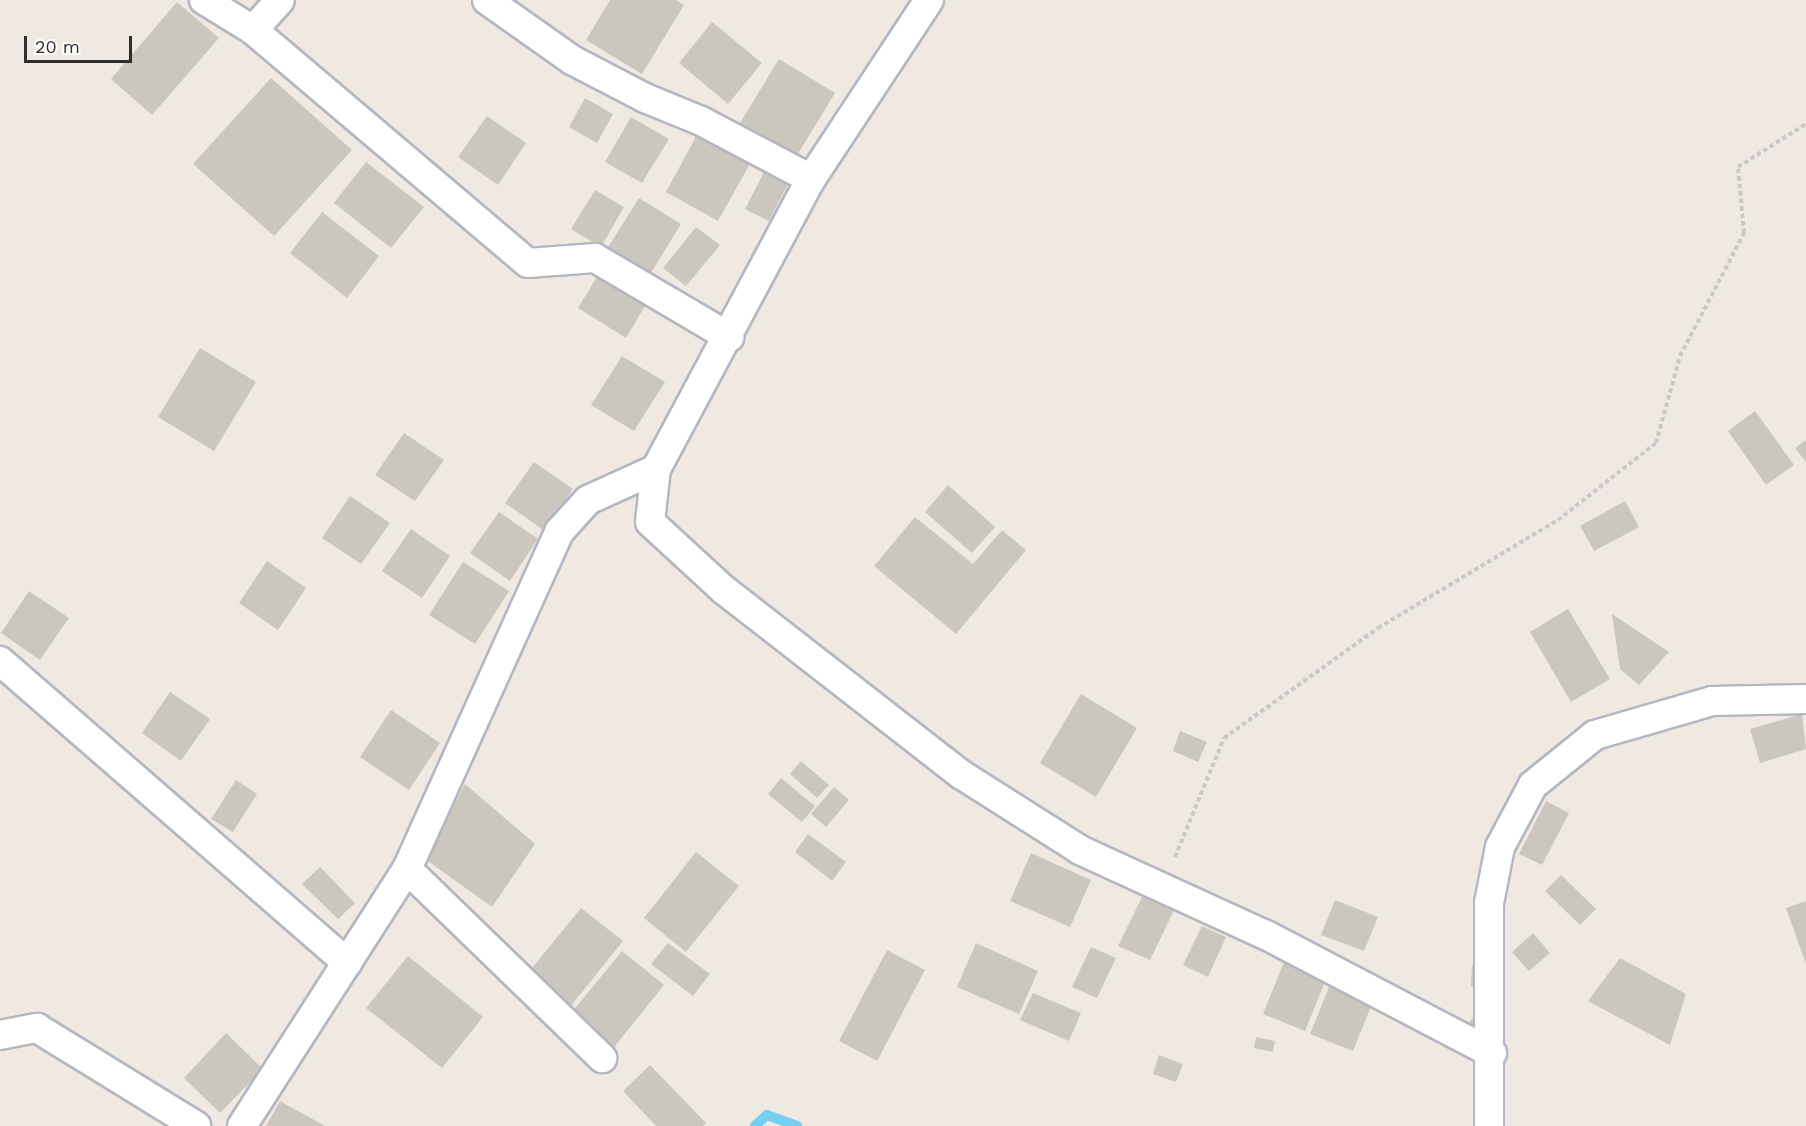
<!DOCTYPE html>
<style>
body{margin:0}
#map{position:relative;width:1806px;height:1126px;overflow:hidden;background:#efe9e1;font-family:"Work Sans",sans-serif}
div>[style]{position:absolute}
.stream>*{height:10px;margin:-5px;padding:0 5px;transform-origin:5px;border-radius:5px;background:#75cff0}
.building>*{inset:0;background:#cbc7bf}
.path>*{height:4px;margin-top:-2px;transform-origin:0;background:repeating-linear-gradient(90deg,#c9c9c9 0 4.5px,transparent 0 7.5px)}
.roads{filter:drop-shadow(2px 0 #b4b7c1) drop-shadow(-2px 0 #b4b7c1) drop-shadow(0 2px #b4b7c1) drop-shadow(0 -2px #b4b7c1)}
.street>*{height:28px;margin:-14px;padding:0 14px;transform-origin:14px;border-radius:14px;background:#fff}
span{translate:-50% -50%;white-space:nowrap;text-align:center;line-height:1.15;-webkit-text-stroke:4.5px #fff;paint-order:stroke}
.scale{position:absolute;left:24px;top:36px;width:108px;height:27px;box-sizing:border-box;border:3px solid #2e2e2e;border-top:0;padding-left:8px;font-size:18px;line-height:21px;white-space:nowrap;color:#2e2e2e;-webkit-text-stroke:4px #fff;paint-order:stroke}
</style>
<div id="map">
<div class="stream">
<i style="left:755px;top:1126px;width:16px;rotate:-43deg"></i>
<i style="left:767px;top:1115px;width:32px;rotate:20deg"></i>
</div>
<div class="building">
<i style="clip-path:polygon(610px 0,676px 0,684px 5px,642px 74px,586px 40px)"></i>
<i style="clip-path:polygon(177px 2px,219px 38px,152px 115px,111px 79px)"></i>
<i style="clip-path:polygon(712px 22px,762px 63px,728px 104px,679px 63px)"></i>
<i style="clip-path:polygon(779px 59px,835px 93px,793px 162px,737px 128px)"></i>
<i style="clip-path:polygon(271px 78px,352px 150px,274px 236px,193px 164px)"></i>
<i style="clip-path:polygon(585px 98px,613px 114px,597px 143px,569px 127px)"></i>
<i style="clip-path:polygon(487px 116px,526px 143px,498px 185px,458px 157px)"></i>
<i style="clip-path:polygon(631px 117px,669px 139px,642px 183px,605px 162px)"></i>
<i style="clip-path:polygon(699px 131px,752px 160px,718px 221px,666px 192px)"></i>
<i style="clip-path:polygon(366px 162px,424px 207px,391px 248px,334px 203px)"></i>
<i style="clip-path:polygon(765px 170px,789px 182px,769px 221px,745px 209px)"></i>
<i style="clip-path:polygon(595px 190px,624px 207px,601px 247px,571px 229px)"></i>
<i style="clip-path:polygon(639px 198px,681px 224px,649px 276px,607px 249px)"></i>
<i style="clip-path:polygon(322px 212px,379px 256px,347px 298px,290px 253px)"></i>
<i style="clip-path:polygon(696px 227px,720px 245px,686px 286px,663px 268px)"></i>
<i style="clip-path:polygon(600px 272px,648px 301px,626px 338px,578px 308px)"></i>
<i style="clip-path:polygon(200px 348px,256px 382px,214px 451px,158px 417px)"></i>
<i style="clip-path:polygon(622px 356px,665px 382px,634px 431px,591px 405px)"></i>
<i style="clip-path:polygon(1755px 411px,1794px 465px,1766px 485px,1728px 431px)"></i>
<i style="clip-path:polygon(404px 433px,444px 460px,415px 501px,375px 475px)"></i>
<i style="clip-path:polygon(1806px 440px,1806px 462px,1795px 448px)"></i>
<i style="clip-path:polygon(534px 462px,573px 489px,545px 531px,505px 503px)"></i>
<i style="clip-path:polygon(948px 485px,995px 527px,972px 553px,925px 512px)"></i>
<i style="clip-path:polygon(350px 496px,390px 523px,361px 564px,322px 538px)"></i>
<i style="clip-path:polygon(1625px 501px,1639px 527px,1594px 551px,1580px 526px)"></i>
<i style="clip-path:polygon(499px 512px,538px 539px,510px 581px,470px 553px)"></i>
<i style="clip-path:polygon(915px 517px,973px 564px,1002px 530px,1026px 550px,956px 634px,874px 566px)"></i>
<i style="clip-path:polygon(411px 529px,450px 556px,422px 598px,382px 571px)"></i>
<i style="clip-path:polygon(267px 561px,306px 588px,278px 630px,239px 603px)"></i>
<i style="clip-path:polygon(463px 562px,509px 591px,475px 644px,429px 615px)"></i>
<i style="clip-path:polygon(29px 591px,69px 618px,40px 660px,1px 633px)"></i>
<i style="clip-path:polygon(1568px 609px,1610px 679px,1571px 702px,1530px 632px)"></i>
<i style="clip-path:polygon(1612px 614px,1669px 652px,1639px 685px,1620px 669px)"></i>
<i style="clip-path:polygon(170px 692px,210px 719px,181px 761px,142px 733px)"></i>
<i style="clip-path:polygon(1081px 694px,1137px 728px,1096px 797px,1040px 763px)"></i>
<i style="clip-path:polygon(391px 710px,440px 743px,409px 790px,360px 757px)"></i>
<i style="clip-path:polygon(1802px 714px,1806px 749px,1760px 763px,1750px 729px)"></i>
<i style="clip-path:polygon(1180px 731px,1207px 742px,1198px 762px,1173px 751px)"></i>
<i style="clip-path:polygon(801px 761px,829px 785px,817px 798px,790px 774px)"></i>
<i style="clip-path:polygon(781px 778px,815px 806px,802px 822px,768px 794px)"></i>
<i style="clip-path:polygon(236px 780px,257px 794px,233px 832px,211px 819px)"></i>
<i style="clip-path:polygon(465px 784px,535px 844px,492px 907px,425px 859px)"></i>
<i style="clip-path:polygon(834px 787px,849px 800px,826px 827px,811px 814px)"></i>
<i style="clip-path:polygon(1546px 801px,1569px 813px,1542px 865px,1519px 854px)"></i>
<i style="clip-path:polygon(808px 834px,846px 862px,832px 881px,795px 852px)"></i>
<i style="clip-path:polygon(696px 852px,739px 886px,686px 952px,644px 918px)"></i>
<i style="clip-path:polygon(1031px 853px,1091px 880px,1070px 927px,1010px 901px)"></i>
<i style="clip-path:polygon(320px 867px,355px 903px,338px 919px,302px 884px)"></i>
<i style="clip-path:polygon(1561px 875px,1596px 909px,1580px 925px,1545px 891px)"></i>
<i style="clip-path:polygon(1143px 895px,1174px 910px,1150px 960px,1118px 946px)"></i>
<i style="clip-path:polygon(1335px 900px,1378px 917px,1364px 951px,1321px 935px)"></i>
<i style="clip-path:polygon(1806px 901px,1806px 964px,1786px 908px)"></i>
<i style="clip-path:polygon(581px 908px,623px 941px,570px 1007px,528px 973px)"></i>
<i style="clip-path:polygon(1202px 926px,1226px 937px,1208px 977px,1183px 965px)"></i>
<i style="clip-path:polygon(1533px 933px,1550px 953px,1529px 971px,1512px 952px)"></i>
<i style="clip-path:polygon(668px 943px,710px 974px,693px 996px,651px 964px)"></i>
<i style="clip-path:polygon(976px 943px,1038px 971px,1019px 1014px,957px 987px)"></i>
<i style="clip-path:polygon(1091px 947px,1116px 958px,1097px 998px,1072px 987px)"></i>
<i style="clip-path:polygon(887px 950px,925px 970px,877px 1061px,839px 1041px)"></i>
<i style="clip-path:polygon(622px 951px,664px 985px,611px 1051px,568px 1017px)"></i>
<i style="clip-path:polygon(408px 956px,483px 1017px,442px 1068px,366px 1008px)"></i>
<i style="clip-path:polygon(1620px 958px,1686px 994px,1670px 1045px,1588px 1001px)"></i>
<i style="clip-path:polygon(1284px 962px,1326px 979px,1305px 1031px,1263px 1014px)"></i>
<i style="clip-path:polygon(1472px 966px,1487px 966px,1486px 986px,1471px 986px)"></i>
<i style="clip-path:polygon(1331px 982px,1374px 999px,1353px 1051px,1310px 1034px)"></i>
<i style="clip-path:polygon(1033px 993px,1081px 1013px,1069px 1041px,1020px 1020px)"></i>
<i style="clip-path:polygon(1474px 1017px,1484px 1028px,1476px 1035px,1466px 1025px)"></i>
<i style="clip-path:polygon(226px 1033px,263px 1069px,220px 1113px,184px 1078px)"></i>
<i style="clip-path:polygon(1256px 1037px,1275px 1041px,1273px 1052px,1254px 1048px)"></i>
<i style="clip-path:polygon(1159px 1055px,1183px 1064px,1176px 1082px,1153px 1074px)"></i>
<i style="clip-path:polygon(650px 1065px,706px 1123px,703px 1126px,656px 1126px,623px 1091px)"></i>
<i style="clip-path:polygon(280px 1101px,325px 1126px,266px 1126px)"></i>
</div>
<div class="path">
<i style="left:1175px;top:857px;width:129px;rotate:-67.6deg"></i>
<i style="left:1224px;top:738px;width:189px;rotate:-35.5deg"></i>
<i style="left:1378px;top:628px;width:210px;rotate:-31deg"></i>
<i style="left:1558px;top:520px;width:125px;rotate:-38.2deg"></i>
<i style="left:1656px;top:443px;width:90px;rotate:-74.6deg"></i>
<i style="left:1680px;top:356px;width:139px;rotate:-62.5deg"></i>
<i style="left:1744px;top:233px;width:66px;rotate:-95.2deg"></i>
<i style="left:1738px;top:167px;width:80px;rotate:-32.3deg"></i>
</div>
<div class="roads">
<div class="street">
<i style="left:204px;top:0;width:57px;rotate:31.5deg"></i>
<i style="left:253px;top:30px;width:360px;rotate:40.3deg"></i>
<i style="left:528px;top:263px;width:67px;rotate:-4.3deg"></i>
<i style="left:595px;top:258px;width:156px;rotate:30.5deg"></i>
<i style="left:487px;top:0;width:104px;rotate:35.2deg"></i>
<i style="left:572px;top:60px;width:82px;rotate:27.5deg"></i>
<i style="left:645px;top:98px;width:61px;rotate:22.3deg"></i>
<i style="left:701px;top:121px;width:124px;rotate:27.8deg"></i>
<i style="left:253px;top:30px;width:40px;rotate:-48deg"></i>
<i style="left:656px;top:469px;width:53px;rotate:96.5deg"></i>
<i style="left:650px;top:522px;width:100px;rotate:42.6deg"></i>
<i style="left:724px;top:590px;width:301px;rotate:37.9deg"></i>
<i style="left:962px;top:775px;width:140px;rotate:32.4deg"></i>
<i style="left:1080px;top:850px;width:205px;rotate:24.6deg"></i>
<i style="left:1266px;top:935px;width:255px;rotate:27.6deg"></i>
<i style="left:0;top:661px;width:460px;rotate:41deg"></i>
<i style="left:407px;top:869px;width:272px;rotate:44.1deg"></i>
<i style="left:0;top:1035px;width:38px;rotate:-11deg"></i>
<i style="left:37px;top:1028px;width:187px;rotate:31.6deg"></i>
<i style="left:242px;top:1126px;width:305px;rotate:-57.3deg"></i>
<i style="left:407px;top:869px;width:370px;rotate:-65.7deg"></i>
<i style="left:559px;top:532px;width:43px;rotate:-47.8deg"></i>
<i style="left:588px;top:500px;width:75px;rotate:-24.5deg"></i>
<i style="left:656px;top:469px;width:329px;rotate:-61.9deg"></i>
<i style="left:811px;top:179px;width:214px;rotate:-56.6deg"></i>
<i style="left:1489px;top:1126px;width:223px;rotate:-90deg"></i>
<i style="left:1489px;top:903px;width:57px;rotate:-78.9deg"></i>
<i style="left:1500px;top:847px;width:70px;rotate:-62deg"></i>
<i style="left:1533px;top:785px;width:80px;rotate:-38.9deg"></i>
<i style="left:1595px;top:735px;width:122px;rotate:-16.2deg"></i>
<i style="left:1712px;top:701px;width:94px;rotate:-1.2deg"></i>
</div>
</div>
<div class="scale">20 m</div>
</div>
